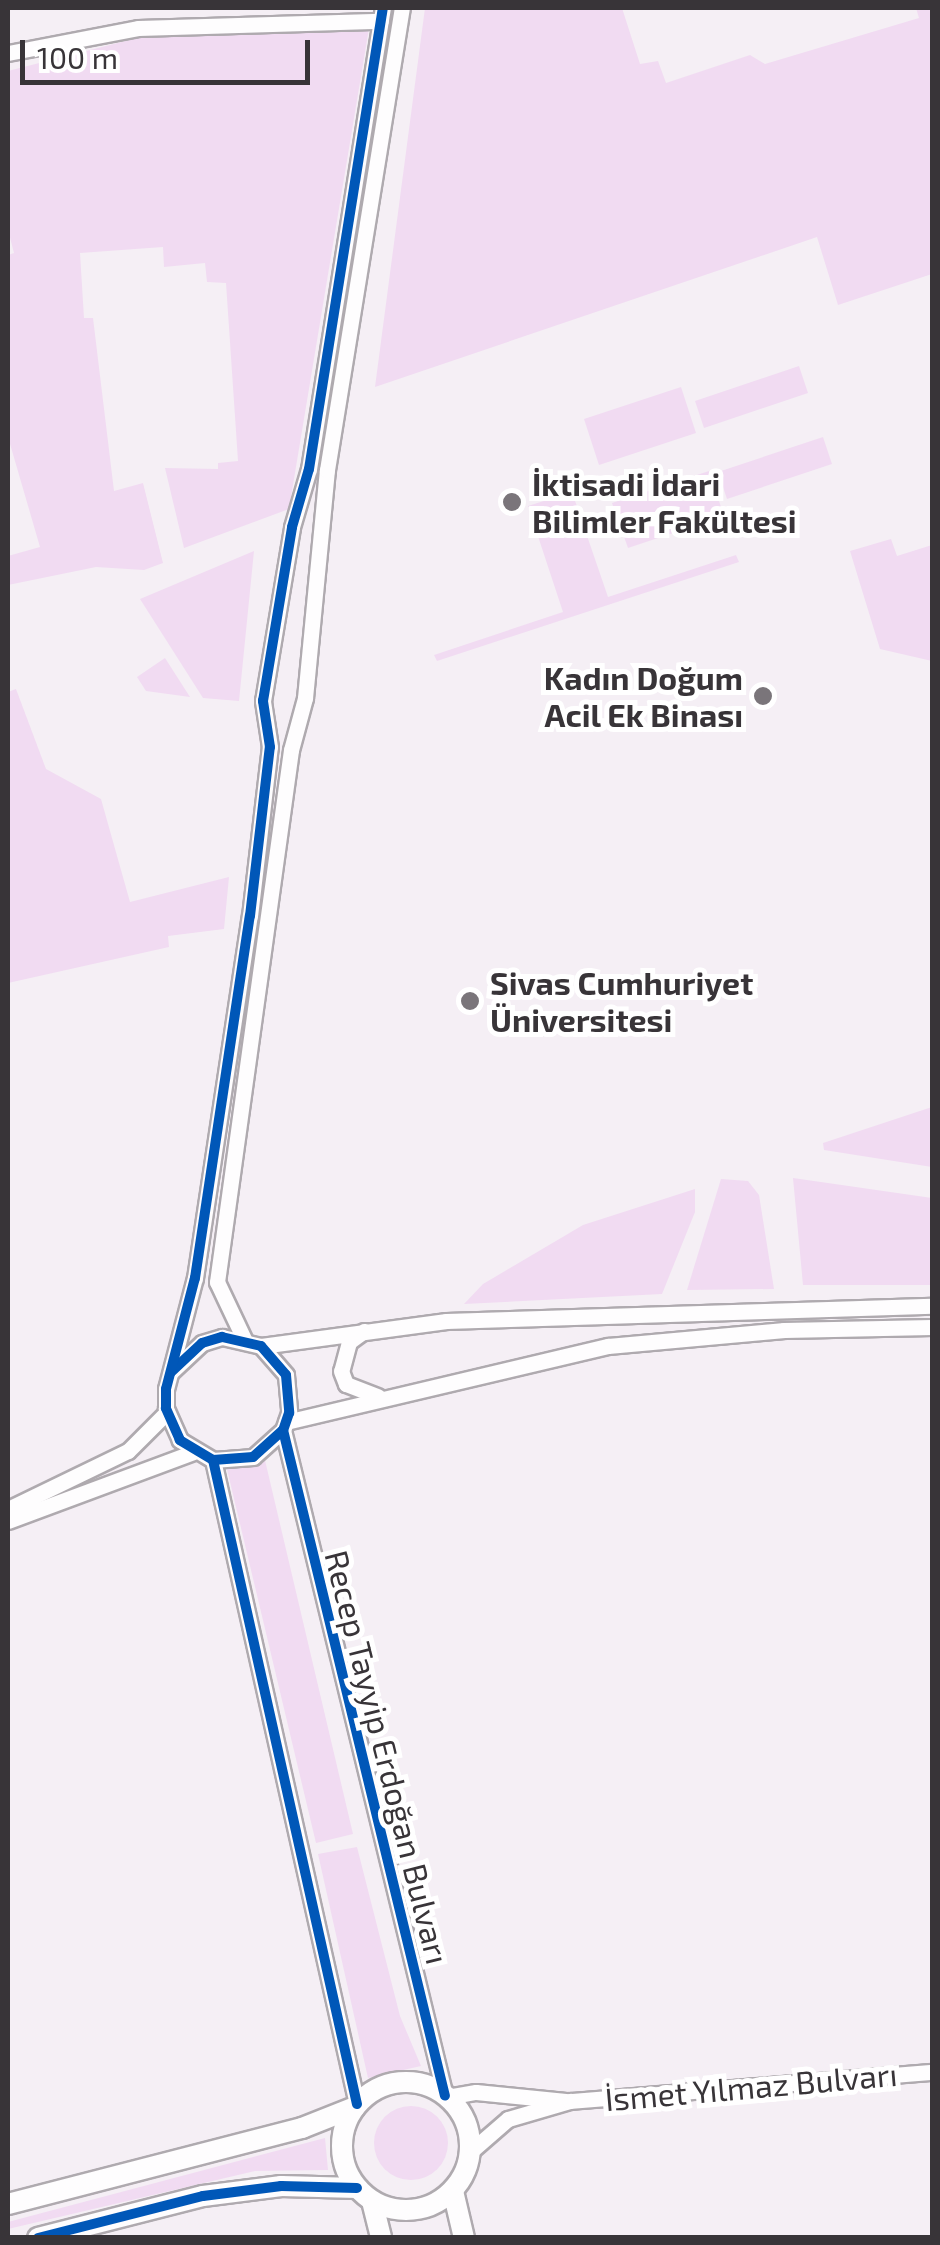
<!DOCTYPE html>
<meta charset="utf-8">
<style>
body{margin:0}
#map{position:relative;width:940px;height:2245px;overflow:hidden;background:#f5eff5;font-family:"Exo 2",sans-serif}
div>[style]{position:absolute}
.green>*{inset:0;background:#f1dbf2}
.round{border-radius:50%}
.roads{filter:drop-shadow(2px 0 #afaaaf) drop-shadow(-2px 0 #afaaaf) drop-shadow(0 2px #afaaaf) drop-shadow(0 -2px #afaaaf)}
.minor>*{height:15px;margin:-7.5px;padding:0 7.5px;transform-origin:7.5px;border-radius:7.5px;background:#fefdfe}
.tertiary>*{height:20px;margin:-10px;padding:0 10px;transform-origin:10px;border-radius:10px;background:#fefdfe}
.tertiary>.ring{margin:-10px;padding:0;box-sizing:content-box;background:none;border:20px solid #fefdfe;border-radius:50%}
.cycleway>*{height:10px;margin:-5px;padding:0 5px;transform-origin:5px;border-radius:5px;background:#0057b8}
.dots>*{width:28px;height:28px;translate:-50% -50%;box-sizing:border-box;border:5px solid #fff;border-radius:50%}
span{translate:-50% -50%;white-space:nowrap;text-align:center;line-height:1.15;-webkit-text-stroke:10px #fff;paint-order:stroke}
.poi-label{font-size:32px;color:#383438;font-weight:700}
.left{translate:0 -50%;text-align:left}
.right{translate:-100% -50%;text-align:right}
.street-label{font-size:32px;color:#383438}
.frame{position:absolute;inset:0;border:10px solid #383438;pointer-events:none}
.scale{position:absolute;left:20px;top:40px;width:290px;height:45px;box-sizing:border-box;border:5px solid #383438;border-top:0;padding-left:12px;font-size:30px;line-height:35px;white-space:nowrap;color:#383438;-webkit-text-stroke:8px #fff;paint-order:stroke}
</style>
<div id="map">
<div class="green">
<i style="clip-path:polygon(425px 8px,622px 8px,640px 64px,658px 61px,666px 83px,750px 55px,765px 64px,919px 18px,916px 8px,932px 8px,932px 274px,838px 305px,817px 237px,375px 387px)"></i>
<i style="clip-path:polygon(369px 28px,289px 509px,184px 548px,165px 468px,218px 469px,218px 463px,238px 461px,226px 283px,207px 282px,205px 263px,164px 267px,163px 247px,80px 253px,84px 318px,93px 318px,114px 491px,143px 483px,163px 563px,144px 570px,96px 567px,8px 585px,8px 556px,40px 547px,8px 437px,8px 255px,14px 253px,8px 230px,8px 71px,141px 37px)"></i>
<i style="clip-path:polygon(799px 366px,808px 393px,704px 428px,695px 401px)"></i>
<i style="clip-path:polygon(681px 387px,696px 433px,599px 465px,584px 419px)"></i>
<i style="clip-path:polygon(823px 437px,832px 464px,727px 499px,718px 472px)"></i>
<i style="clip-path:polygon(709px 471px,724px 516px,628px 548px,612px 503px)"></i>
<i style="clip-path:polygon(572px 492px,608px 597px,736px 555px,739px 562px,437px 661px,434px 655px,563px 612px,528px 506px)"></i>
<i style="clip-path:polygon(891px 539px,897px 556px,932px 545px,932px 661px,880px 649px,850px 551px)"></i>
<i style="clip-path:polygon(254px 551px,239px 701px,203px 698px,140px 599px)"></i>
<i style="clip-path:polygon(165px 658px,190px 697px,146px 691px,137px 677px)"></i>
<i style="clip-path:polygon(16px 689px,46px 769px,101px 799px,130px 902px,229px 877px,224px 929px,168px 936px,169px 947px,8px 983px,8px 692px)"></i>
<i style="clip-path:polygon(932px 1107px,932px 1167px,824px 1150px,823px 1143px)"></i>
<i style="clip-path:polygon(793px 1178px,932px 1198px,932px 1285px,803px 1285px)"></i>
<i style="clip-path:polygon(721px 1179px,748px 1181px,759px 1195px,774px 1289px,687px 1290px)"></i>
<i style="clip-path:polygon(695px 1189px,695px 1212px,662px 1294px,464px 1304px,483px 1284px,583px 1225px)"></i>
<i style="clip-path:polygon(264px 1456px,353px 1834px,316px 1843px,226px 1465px)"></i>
<i style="clip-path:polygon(357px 1847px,400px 2016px,421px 2066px,368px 2078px,318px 1854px)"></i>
<i class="round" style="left:374px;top:2106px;width:74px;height:74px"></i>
<i style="clip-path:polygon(325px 2138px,328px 2170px,255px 2171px,8px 2229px,8px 2222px)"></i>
</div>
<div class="roads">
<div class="minor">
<i style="left:8px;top:53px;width:132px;rotate:-10.9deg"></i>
<i style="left:138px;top:28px;width:243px;rotate:-1.7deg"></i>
<i style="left:364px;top:1331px;width:19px;rotate:144deg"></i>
<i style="left:349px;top:1342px;width:30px;rotate:105deg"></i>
<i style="left:341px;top:1371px;width:14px;rotate:69deg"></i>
<i style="left:346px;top:1384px;width:34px;rotate:21deg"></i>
<i style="left:244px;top:1339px;width:63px;rotate:-115.3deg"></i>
<i style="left:217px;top:1282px;width:537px;rotate:-82.08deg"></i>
<i style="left:291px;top:750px;width:54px;rotate:-74.9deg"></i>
<i style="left:305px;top:698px;width:229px;rotate:-84.5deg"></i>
<i style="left:327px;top:470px;width:468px;rotate:-80.8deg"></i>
<i style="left:261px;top:1346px;width:187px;rotate:-7.7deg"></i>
<i style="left:446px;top:1321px;width:486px;rotate:-1.8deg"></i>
<i style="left:171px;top:1372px;width:42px;rotate:-43.1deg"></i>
<i style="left:202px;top:1343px;width:21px;rotate:-17deg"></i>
<i style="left:222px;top:1337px;width:40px;rotate:13deg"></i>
<i style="left:261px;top:1346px;width:38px;rotate:49deg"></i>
<i style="left:286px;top:1375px;width:38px;rotate:85deg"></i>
<i style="left:289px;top:1413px;width:18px;rotate:109deg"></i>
<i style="left:283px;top:1430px;width:40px;rotate:138deg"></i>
<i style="left:253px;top:1457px;width:40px;rotate:175.7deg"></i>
<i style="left:213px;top:1460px;width:39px;rotate:-149deg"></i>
<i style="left:180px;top:1440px;width:35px;rotate:-114deg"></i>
<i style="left:166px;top:1408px;width:19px;rotate:-90deg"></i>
<i style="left:166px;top:1389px;width:115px;rotate:-75.4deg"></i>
<i style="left:195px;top:1278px;width:366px;rotate:-81.4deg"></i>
<i style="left:250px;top:916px;width:170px;rotate:-83.3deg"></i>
<i style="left:270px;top:747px;width:47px;rotate:-98.7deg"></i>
<i style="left:263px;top:701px;width:176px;rotate:-80.5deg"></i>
<i style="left:292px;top:527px;width:60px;rotate:-73.7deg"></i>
<i style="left:309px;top:469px;width:467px;rotate:-80.9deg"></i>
<i style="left:286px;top:1422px;width:331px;rotate:-13.3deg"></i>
<i style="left:608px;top:1346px;width:177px;rotate:-5.2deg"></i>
<i style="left:784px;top:1330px;width:148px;rotate:-1.2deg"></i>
<i style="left:283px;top:1430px;width:685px;rotate:76.33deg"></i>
<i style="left:213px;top:1460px;width:660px;rotate:77.4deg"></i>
<i style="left:8px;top:1509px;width:133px;rotate:-25.8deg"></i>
<i style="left:128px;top:1451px;width:55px;rotate:-45deg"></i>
<i style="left:8px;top:1521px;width:198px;rotate:-20.4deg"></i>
<i style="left:447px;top:2097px;width:29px;rotate:-10deg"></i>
<i style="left:476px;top:2092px;width:90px;rotate:5.7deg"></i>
<i style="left:471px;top:2151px;width:49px;rotate:-40.9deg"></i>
<i style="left:508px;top:2119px;width:65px;rotate:-16.2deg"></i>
<i style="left:570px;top:2101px;width:363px;rotate:-4.6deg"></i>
</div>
<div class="tertiary">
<i class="ring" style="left:342px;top:2082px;width:108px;height:108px"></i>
<i style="left:453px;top:2191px;width:48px;rotate:76.8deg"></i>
<i style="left:372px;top:2201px;width:38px;rotate:76deg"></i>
<i style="left:8px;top:2204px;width:304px;rotate:-14.5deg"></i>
<i style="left:302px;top:2128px;width:57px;rotate:-21.6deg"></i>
<i style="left:38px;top:2238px;width:170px;rotate:-14.3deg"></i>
<i style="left:203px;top:2196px;width:79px;rotate:-7.3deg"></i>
<i style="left:281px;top:2186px;width:76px;rotate:1.5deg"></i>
</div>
</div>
<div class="cycleway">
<i style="left:171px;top:1372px;width:42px;rotate:-43.1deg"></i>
<i style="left:202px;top:1343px;width:21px;rotate:-17deg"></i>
<i style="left:222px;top:1337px;width:40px;rotate:13deg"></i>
<i style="left:261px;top:1346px;width:38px;rotate:49deg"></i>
<i style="left:286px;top:1375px;width:38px;rotate:85deg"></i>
<i style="left:289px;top:1413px;width:18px;rotate:109deg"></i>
<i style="left:283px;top:1430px;width:40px;rotate:138deg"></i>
<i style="left:253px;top:1457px;width:40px;rotate:175.7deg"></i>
<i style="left:213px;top:1460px;width:39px;rotate:-149deg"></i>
<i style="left:180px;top:1440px;width:35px;rotate:-114deg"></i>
<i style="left:166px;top:1408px;width:19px;rotate:-90deg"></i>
<i style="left:166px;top:1389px;width:115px;rotate:-75.4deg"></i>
<i style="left:195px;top:1278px;width:366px;rotate:-81.4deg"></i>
<i style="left:250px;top:916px;width:170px;rotate:-83.3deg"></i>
<i style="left:270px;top:747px;width:47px;rotate:-98.7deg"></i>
<i style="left:263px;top:701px;width:176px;rotate:-80.5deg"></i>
<i style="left:292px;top:527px;width:60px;rotate:-73.7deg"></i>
<i style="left:309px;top:469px;width:467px;rotate:-80.9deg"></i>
<i style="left:283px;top:1430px;width:685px;rotate:76.33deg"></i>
<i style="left:213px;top:1460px;width:660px;rotate:77.4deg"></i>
<i style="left:38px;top:2238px;width:170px;rotate:-14.3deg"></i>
<i style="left:203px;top:2196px;width:79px;rotate:-7.3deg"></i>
<i style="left:281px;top:2186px;width:76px;rotate:1.5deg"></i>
</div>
<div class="dots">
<i style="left:512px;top:502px;background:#7a757a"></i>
<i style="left:763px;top:696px;background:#7a757a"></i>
<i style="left:470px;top:1001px;background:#7a757a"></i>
</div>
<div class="poi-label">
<span class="left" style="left:532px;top:502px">İktisadi İdari<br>Bilimler Fakültesi</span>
<span class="right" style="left:743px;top:696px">Kadın Doğum<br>Acil Ek Binası</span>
<span class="left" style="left:490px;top:1001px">Sivas Cumhuriyet<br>Üniversitesi</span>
</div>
<div class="street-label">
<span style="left:388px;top:1757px;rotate:76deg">Recep Tayyip Erdoğan Bulvarı</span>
<span style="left:751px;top:2086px;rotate:-5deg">İsmet Yılmaz Bulvarı</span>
</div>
<div class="frame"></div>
<div class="scale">100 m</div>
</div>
